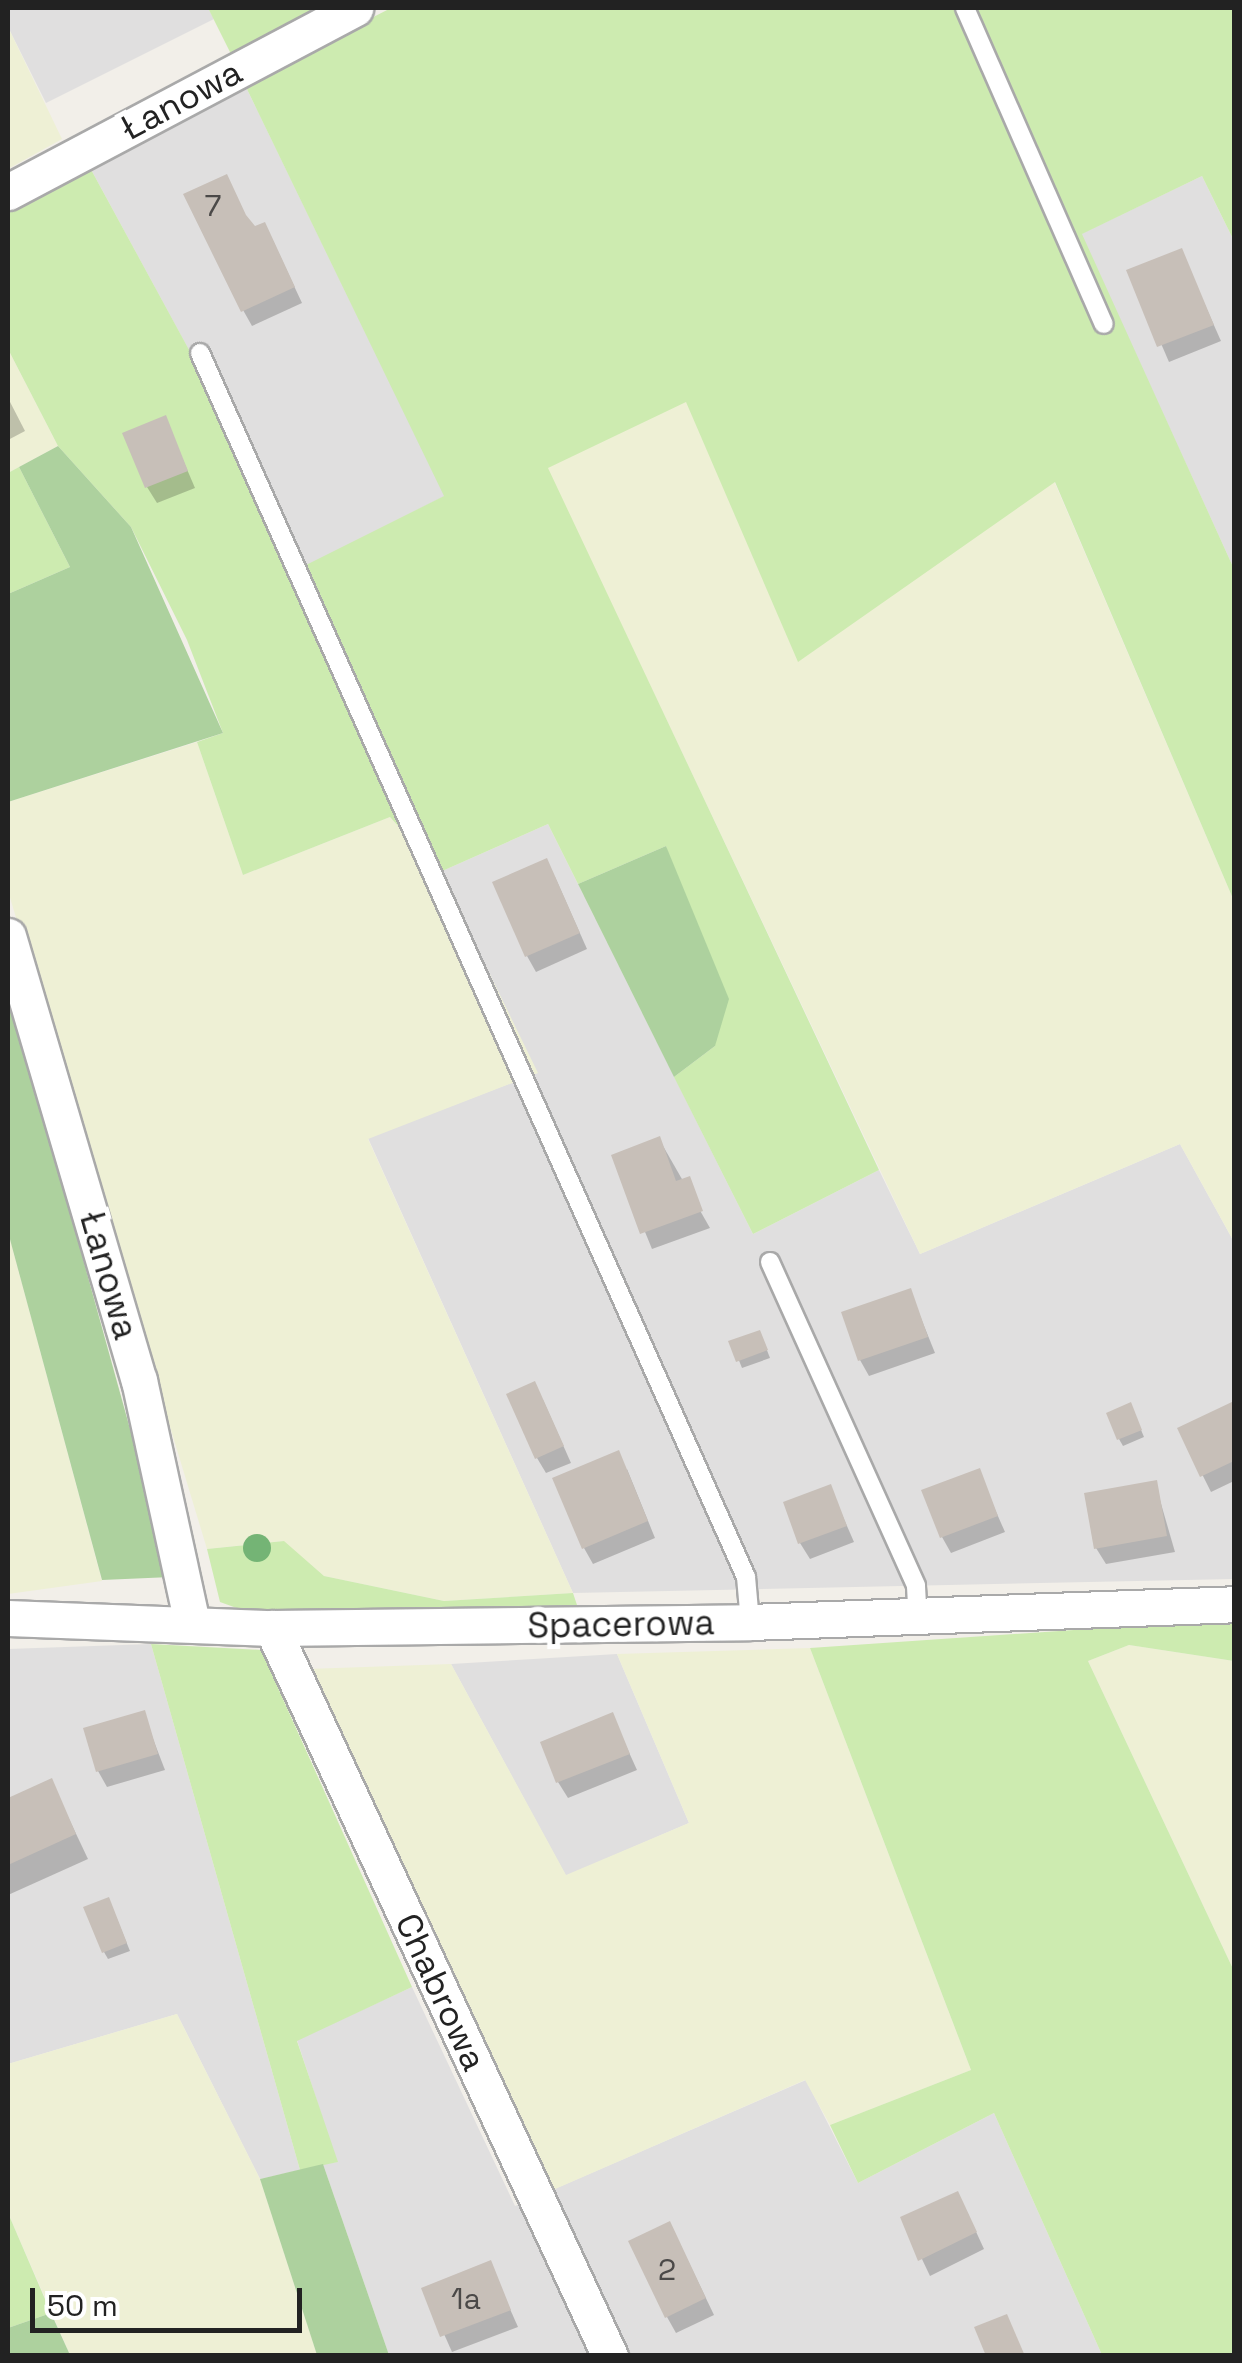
<!DOCTYPE html>
<meta charset="utf-8">
<style>
body{margin:0}
#map{position:relative;width:1242px;height:2363px;overflow:hidden;background:#f2efe9;font-family:"Space Grotesk",sans-serif}
div>[style]{position:absolute}
.residential>*{inset:0;background:#e0dfdf}
.farmland>*{inset:0;background:#eef0d5}
.grass>*{inset:0;background:#cdebb0}
.forest>*{inset:0;background:#add19e}
.shadow>*{inset:0;background:#0003}
.building>*{inset:0;background:#c7bfb8}
.roads{filter:drop-shadow(2px 0 #a9a9a9) drop-shadow(-2px 0 #a9a9a9) drop-shadow(0 2px #a9a9a9) drop-shadow(0 -2px #a9a9a9)}
.service>*{height:18px;margin:-9px;padding:0 9px;transform-origin:9px;border-radius:9px;background:#fff}
.minor>*{height:35px;margin:-17.5px;padding:0 17.5px;transform-origin:17.5px;border-radius:17.5px;background:#fff}
.trees>*{width:28px;height:28px;margin:-14px;border-radius:50%;background:#74b475}
span{translate:-50% -50%;white-space:nowrap;text-align:center;line-height:1.15;-webkit-text-stroke:10px #fff;paint-order:stroke}
.number-label{font-size:30px;color:#4b4948}
.number-label span{-webkit-text-stroke-width:0}
.street-label{font-size:35px;color:#222}
.frame{position:absolute;inset:0;border:10px solid #222;pointer-events:none}
.scale{position:absolute;left:30px;top:2288px;width:272px;height:45px;box-sizing:border-box;border:5px solid #222;border-top:0;padding-left:12px;font-size:30px;line-height:35px;white-space:nowrap;color:#222;-webkit-text-stroke:8px #fff;paint-order:stroke}
</style>
<div id="map">
<div class="residential">
<i style="clip-path:polygon(8px 8px,208px 8px,214px 19px,46px 103px,8px 27px)"></i>
<i style="clip-path:polygon(244px 83px,445px 496px,306px 566px,88px 164px)"></i>
<i style="clip-path:polygon(1202px 176px,1234px 241px,1234px 569px,1081px 234px)"></i>
<i style="clip-path:polygon(548px 824px,753px 1234px,879px 1170px,920px 1254px,1180px 1144px,1234px 1242px,1234px 1579px,573px 1593px,368px 1138px,537px 1073px,440px 872px)"></i>
<i style="clip-path:polygon(151px 1644px,300px 2170px,260px 2179px,177px 2014px,8px 2064px,8px 1649px)"></i>
<i style="clip-path:polygon(617px 1654px,689px 1823px,566px 1876px,451px 1664px)"></i>
<i style="clip-path:polygon(412px 1987px,515px 2206px,806px 2080px,858px 2183px,994px 2113px,1102px 2355px,389px 2355px,323px 2164px,337px 2162px,297px 2040px)"></i>
</div>
<div class="farmland">
<i style="clip-path:polygon(8px 27px,62px 139px,8px 169px)"></i>
<i style="clip-path:polygon(8px 349px,58px 446px,8px 473px)"></i>
<i style="clip-path:polygon(686px 401px,798px 661px,1054px 481px,1234px 901px,1234px 1242px,1180px 1144px,920px 1254px,547px 468px)"></i>
<i style="clip-path:polygon(197px 742px,243px 875px,390px 817px,440px 872px,538px 1073px,368px 1139px,573px 1593px,444px 1601px,324px 1576px,283px 1541px,207px 1549px,8px 891px,8px 802px)"></i>
<i style="clip-path:polygon(8px 1232px,102px 1581px,8px 1594px)"></i>
<i style="clip-path:polygon(1129px 1645px,1234px 1661px,1234px 1971px,1088px 1661px)"></i>
<i style="clip-path:polygon(810px 1648px,971px 2070px,830px 2125px,805px 2080px,546px 2193px,307px 1669px,451px 1664px,566px 1875px,689px 1823px,617px 1654px)"></i>
<i style="clip-path:polygon(177px 2014px,260px 2179px,317px 2355px,70px 2355px,8px 2213px,8px 2064px)"></i>
</div>
<div class="grass">
<i style="clip-path:polygon(208px 8px,322px 8px,232px 56px)"></i>
<i style="clip-path:polygon(391px 8px,1234px 8px,1234px 241px,1202px 176px,1082px 234px,1234px 569px,1234px 901px,1055px 482px,798px 662px,686px 402px,548px 468px,879px 1170px,753px 1234px,674px 1077px,715px 1046px,666px 846px,578px 884px,548px 824px,440px 872px,390px 817px,243px 875px,197px 742px,223px 733px,187px 640px,131px 527px,58px 446px,8px 349px,8px 209px,88px 164px,306px 565px,444px 496px,244px 83px)"></i>
<i style="clip-path:polygon(19px 467px,70px 567px,8px 594px,8px 473px)"></i>
<i style="clip-path:polygon(284px 1541px,324px 1576px,444px 1601px,573px 1593px,579px 1611px,264px 1618px,220px 1602px,207px 1549px)"></i>
<i style="clip-path:polygon(1233px 1619px,1234px 1661px,1129px 1645px,1088px 1661px,1234px 1971px,1234px 2355px,1102px 2355px,994px 2113px,858px 2183px,830px 2125px,971px 2070px,810px 1648px)"></i>
<i style="clip-path:polygon(151px 1644px,261px 1650px,412px 1987px,297px 2041px,338px 2162px,300px 2170px)"></i>
<i style="clip-path:polygon(8px 2213px,51px 2313px,8px 2328px)"></i>
</div>
<div class="forest">
<i style="clip-path:polygon(58px 446px,131px 527px,223px 733px,8px 802px,8px 594px,70px 567px,19px 467px)"></i>
<i style="clip-path:polygon(666px 846px,729px 999px,715px 1046px,674px 1077px,578px 884px)"></i>
<i style="clip-path:polygon(8px 988px,171px 1577px,102px 1580px,8px 1232px)"></i>
<i style="clip-path:polygon(323px 2164px,389px 2355px,317px 2355px,260px 2179px)"></i>
<i style="clip-path:polygon(51px 2313px,70px 2355px,8px 2355px,8px 2328px)"></i>
</div>
<div class="shadow">
<i style="clip-path:polygon(249px 222px,273px 241px,302px 303px,252px 326px,243px 310px)"></i>
<i style="clip-path:polygon(1181px 251px,1221px 341px,1169px 362px,1130px 272px)"></i>
<i style="clip-path:polygon(8px 398px,25px 431px,8px 440px)"></i>
<i style="clip-path:polygon(165px 418px,195px 488px,157px 503px,147px 487px)"></i>
<i style="clip-path:polygon(555px 877px,587px 949px,536px 972px,527px 956px)"></i>
<i style="clip-path:polygon(659px 1139px,710px 1228px,652px 1249px,614px 1156px)"></i>
<i style="clip-path:polygon(910px 1291px,935px 1353px,869px 1376px,860px 1360px)"></i>
<i style="clip-path:polygon(763px 1340px,770px 1358px,742px 1368px,732px 1343px)"></i>
<i style="clip-path:polygon(543px 1400px,571px 1463px,546px 1473px,537px 1458px)"></i>
<i style="clip-path:polygon(1234px 1404px,1234px 1481px,1211px 1492px,1180px 1430px)"></i>
<i style="clip-path:polygon(1134px 1413px,1144px 1437px,1123px 1446px,1119px 1439px)"></i>
<i style="clip-path:polygon(627px 1469px,655px 1538px,593px 1564px,584px 1548px)"></i>
<i style="clip-path:polygon(978px 1471px,1005px 1532px,951px 1553px,942px 1537px)"></i>
<i style="clip-path:polygon(1155px 1483px,1175px 1552px,1106px 1564px,1096px 1548px)"></i>
<i style="clip-path:polygon(830px 1487px,854px 1542px,810px 1559px,800px 1543px)"></i>
<i style="clip-path:polygon(143px 1713px,165px 1770px,107px 1787px,98px 1771px)"></i>
<i style="clip-path:polygon(612px 1715px,637px 1770px,568px 1798px,558px 1782px)"></i>
<i style="clip-path:polygon(51px 1781px,88px 1859px,8px 1895px,8px 1800px)"></i>
<i style="clip-path:polygon(112px 1907px,130px 1951px,108px 1959px,104px 1952px)"></i>
<i style="clip-path:polygon(966px 2210px,984px 2249px,930px 2276px,903px 2219px)"></i>
<i style="clip-path:polygon(678px 2240px,714px 2315px,676px 2333px,667px 2317px)"></i>
<i style="clip-path:polygon(490px 2264px,518px 2327px,452px 2352px,424px 2289px)"></i>
</div>
<div class="building">
<i style="clip-path:polygon(227px 174px,246px 215px,255px 226px,265px 222px,295px 287px,241px 312px,183px 194px)"></i>
<i style="clip-path:polygon(1182px 248px,1214px 325px,1157px 347px,1126px 270px)"></i>
<i style="clip-path:polygon(166px 415px,188px 471px,145px 488px,122px 433px)"></i>
<i style="clip-path:polygon(547px 858px,580px 933px,525px 957px,492px 882px)"></i>
<i style="clip-path:polygon(660px 1136px,676px 1181px,690px 1176px,703px 1211px,640px 1234px,611px 1155px)"></i>
<i style="clip-path:polygon(911px 1288px,928px 1337px,858px 1361px,841px 1312px)"></i>
<i style="clip-path:polygon(760px 1330px,768px 1350px,736px 1362px,728px 1341px)"></i>
<i style="clip-path:polygon(535px 1381px,564px 1446px,535px 1459px,506px 1394px)"></i>
<i style="clip-path:polygon(1234px 1401px,1234px 1461px,1200px 1477px,1177px 1428px)"></i>
<i style="clip-path:polygon(1131px 1402px,1142px 1430px,1117px 1440px,1106px 1413px)"></i>
<i style="clip-path:polygon(619px 1450px,648px 1521px,582px 1549px,552px 1478px)"></i>
<i style="clip-path:polygon(980px 1468px,998px 1516px,940px 1538px,921px 1490px)"></i>
<i style="clip-path:polygon(1157px 1480px,1167px 1536px,1094px 1549px,1084px 1493px)"></i>
<i style="clip-path:polygon(831px 1484px,847px 1526px,798px 1544px,783px 1502px)"></i>
<i style="clip-path:polygon(145px 1710px,158px 1754px,96px 1772px,83px 1728px)"></i>
<i style="clip-path:polygon(613px 1712px,630px 1754px,556px 1783px,540px 1742px)"></i>
<i style="clip-path:polygon(52px 1778px,76px 1834px,8px 1865px,8px 1798px)"></i>
<i style="clip-path:polygon(109px 1897px,127px 1943px,102px 1953px,83px 1907px)"></i>
<i style="clip-path:polygon(958px 2191px,977px 2232px,918px 2261px,900px 2217px)"></i>
<i style="clip-path:polygon(670px 2221px,706px 2298px,665px 2318px,628px 2241px)"></i>
<i style="clip-path:polygon(491px 2260px,511px 2310px,440px 2337px,421px 2288px)"></i>
<i style="clip-path:polygon(1007px 2314px,1025px 2356px,986px 2356px,974px 2327px)"></i>
</div>
<div class="roads">
<div class="service">
<i style="left:965px;top:8px;width:345px;rotate:66.3deg"></i>
<i style="left:200px;top:353px;width:1340px;rotate:65.96deg"></i>
<i style="left:746px;top:1577px;width:45px;rotate:84.9deg"></i>
<i style="left:770px;top:1262px;width:355px;rotate:65.7deg"></i>
<i style="left:916px;top:1586px;width:34px;rotate:87deg"></i>
</div>
<div class="minor">
<i style="left:8px;top:192px;width:393px;rotate:-27.9deg"></i>
<i style="left:8px;top:936px;width:463px;rotate:73.6deg"></i>
<i style="left:139px;top:1380px;width:245px;rotate:77.7deg"></i>
<i style="left:8px;top:1618px;width:264px;rotate:2.2deg"></i>
<i style="left:272px;top:1628px;width:478px;rotate:-0.7deg"></i>
<i style="left:750px;top:1622px;width:484px;rotate:-2.1deg"></i>
<i style="left:272px;top:1628px;width:803px;rotate:65.1deg"></i>
</div>
</div>
<div class="trees">
<i style="left:257px;top:1548px"></i>
</div>
<div class="number-label">
<span style="left:213px;top:206px">7</span>
<span style="left:667px;top:2270px">2</span>
<span style="left:466px;top:2299px">1a</span>
</div>
<div class="street-label">
<span style="left:181px;top:100px;rotate:-28deg">Łanowa</span>
<span style="left:109px;top:1275px;rotate:74deg">Łanowa</span>
<span style="left:621px;top:1624px;rotate:-1deg">Spacerowa</span>
<span style="left:441px;top:1992px;rotate:65deg">Chabrowa</span>
</div>
<div class="frame"></div>
<div class="scale">50 m</div>
</div>
